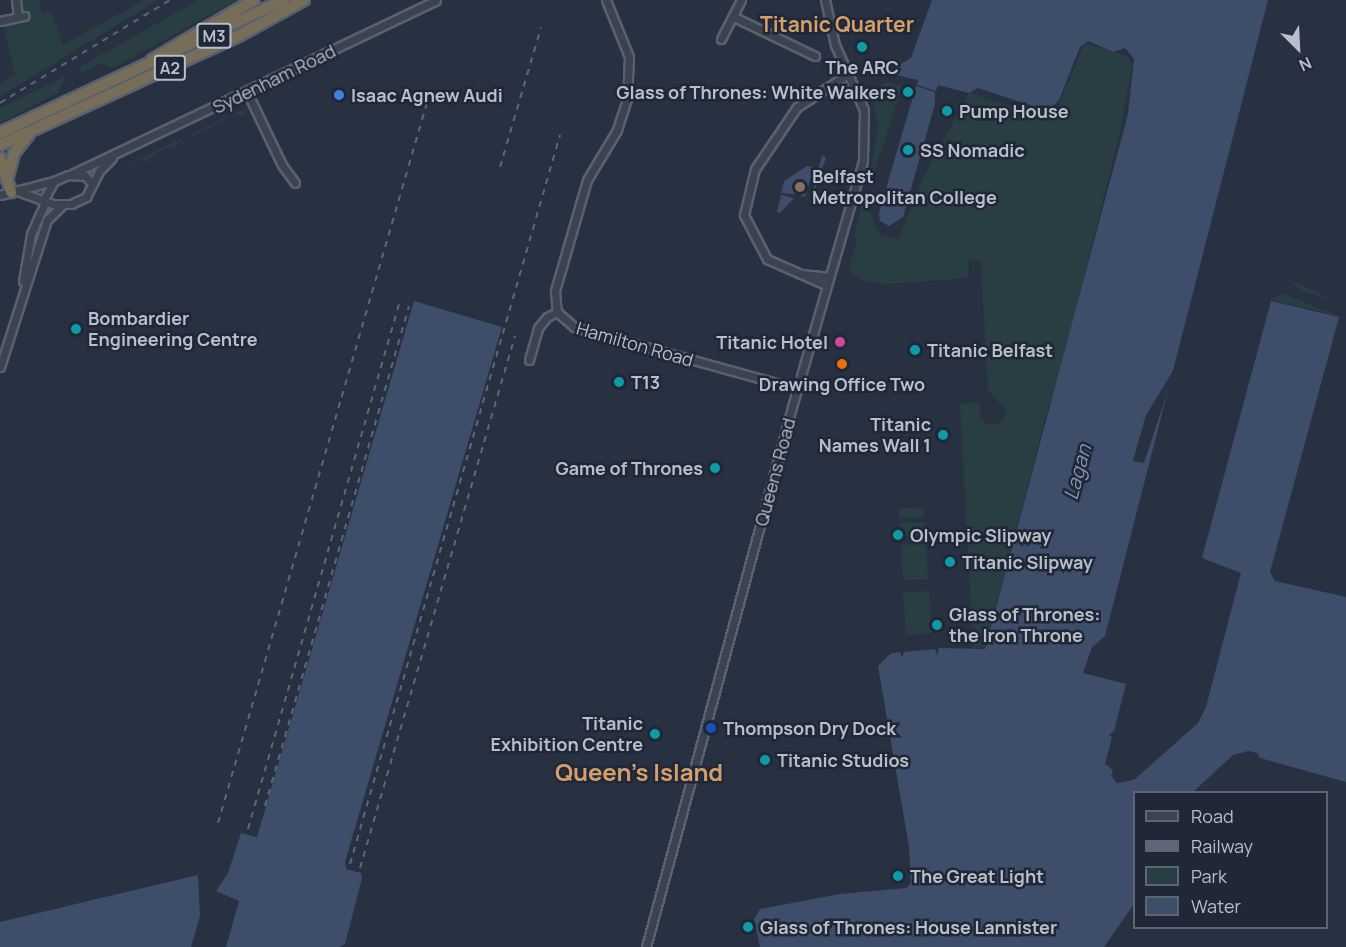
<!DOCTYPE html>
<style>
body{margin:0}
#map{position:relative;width:1346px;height:947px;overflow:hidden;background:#273142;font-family:Manrope,sans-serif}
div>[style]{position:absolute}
.green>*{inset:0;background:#293e43}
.water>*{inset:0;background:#3e4d6a}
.pier>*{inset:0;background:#273142}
.roads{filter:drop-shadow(2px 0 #59616f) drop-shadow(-2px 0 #59616f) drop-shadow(0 2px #59616f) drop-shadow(0 -2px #59616f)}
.minor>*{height:7px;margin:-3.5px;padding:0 3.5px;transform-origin:3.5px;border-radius:3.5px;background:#3b4351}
.highway>*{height:10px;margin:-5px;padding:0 5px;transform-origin:5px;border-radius:5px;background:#776d59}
.rail>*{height:2px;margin-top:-1px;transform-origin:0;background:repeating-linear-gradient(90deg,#5e6778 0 6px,transparent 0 12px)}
.dots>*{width:16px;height:16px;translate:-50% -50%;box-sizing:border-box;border:3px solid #202837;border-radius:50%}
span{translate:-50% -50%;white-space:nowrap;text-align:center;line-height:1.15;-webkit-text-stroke:5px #202837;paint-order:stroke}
.shield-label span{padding:2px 4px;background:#202837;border:2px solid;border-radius:4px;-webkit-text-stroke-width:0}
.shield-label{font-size:16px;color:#b8bfcb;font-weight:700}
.poi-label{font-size:18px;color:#b8bfcb;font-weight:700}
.right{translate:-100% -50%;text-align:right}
.left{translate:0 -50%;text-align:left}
.street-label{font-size:18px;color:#b8bfcb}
.water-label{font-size:20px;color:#8193b2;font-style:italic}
.quarter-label{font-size:21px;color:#d49f6b;font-weight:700}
.district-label{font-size:24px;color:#d49f6b;font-weight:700}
.legend{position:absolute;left:1133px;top:791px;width:195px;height:138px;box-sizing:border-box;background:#202837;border:2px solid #5d6472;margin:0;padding:8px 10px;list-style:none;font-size:18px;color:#b8bfcb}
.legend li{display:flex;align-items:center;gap:12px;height:30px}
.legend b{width:30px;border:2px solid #5d6472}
.north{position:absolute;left:1268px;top:18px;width:60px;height:60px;-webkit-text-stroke:4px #202837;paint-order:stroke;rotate:156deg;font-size:16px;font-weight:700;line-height:24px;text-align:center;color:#b8bfcb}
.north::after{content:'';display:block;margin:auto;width:21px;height:27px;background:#b8bfcb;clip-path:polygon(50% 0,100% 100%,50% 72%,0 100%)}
</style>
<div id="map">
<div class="green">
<i style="clip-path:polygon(20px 0,39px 0,42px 14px,51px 12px,63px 45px,144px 0,158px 0,0 96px,0 84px,15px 75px,3px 24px,28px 18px)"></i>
<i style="clip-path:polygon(199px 0,237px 0,113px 68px,101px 63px,77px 76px,81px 66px)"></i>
<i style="clip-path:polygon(1088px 44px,1129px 57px,1132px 64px,1122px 124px,1054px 398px,1050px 401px,985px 647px,973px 648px,960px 404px,981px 402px,979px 419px,992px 426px,1003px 420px,1006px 410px,988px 391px,981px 261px,969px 260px,968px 278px,885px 284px,861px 280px,851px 272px,849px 265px,856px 245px,855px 231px,864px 198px,879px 233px,898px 240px,922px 180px,969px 93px,1039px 116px,1055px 114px,1083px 46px)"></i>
<i style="clip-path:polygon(66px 76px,57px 93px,0 123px,0 108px)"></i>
<i style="clip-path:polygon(888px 82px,902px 86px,872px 180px,869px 179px,878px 126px,870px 90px)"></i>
<i style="clip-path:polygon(239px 111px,244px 111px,247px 116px,234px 114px,192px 137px,191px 134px)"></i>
<i style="clip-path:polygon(182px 138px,184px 146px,179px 141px,178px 146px,162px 149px,147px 162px,144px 159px,112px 172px)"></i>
<i style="clip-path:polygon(1288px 280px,1313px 290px,1330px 299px,1304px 292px)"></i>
<i style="clip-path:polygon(1279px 295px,1286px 295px,1339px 316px,1272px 300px)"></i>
<i style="clip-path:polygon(924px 507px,924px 517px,899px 518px,899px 508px)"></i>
<i style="clip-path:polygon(925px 522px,925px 535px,900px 536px,900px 523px)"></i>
<i style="clip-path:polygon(926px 544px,928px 579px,903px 580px,901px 545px)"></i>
<i style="clip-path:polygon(929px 591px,932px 633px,906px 635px,903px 592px)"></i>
</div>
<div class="water">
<i style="clip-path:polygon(932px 0,1268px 0,1105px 636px,1092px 647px,1083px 673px,1126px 684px,1114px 731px,1109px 735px,1112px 737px,1105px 764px,1113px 770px,1111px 776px,1117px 783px,1134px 780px,1198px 723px,1206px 707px,1241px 573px,1202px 558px,1271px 301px,1339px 317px,1270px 572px,1275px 581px,1346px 597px,1346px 782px,1260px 758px,1257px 753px,1248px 751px,1233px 755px,1193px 792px,1134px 792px,1134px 904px,1104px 947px,760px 947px,754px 919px,760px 909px,840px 894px,906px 888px,911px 883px,909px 847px,878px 666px,890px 654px,900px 652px,902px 658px,904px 652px,935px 649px,937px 656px,939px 648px,985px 649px,1128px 114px,1134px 59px,1125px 48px,1113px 52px,1088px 41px,1080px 47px,1059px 100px,1048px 111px,978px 88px,969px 93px,938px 85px,936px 91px,917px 85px,918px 80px,896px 75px,894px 68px,911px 58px)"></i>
<i style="clip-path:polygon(916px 86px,935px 92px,935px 104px,903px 217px,889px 226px,880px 221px,879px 213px)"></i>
<i style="clip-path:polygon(822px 155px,826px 158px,811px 199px)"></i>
<i style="clip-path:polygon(807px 166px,814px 167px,805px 197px,799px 195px,800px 188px,796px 194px,781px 193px,784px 181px)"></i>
<i style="clip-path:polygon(781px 195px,794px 198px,780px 213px,777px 212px)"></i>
<i style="clip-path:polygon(414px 301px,502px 327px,345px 862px,346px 869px,361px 873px,362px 878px,345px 944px,340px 947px,226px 947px,239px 901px,216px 891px,228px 873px,241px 833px,257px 837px)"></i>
<i style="clip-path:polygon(198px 875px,200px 916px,191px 947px,0 947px,0 922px)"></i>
</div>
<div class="pier">
<i style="clip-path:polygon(1176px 366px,1144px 463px,1133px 461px,1146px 415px)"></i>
</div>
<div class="roads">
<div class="minor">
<i style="left:16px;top:0;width:17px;rotate:83deg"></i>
<i style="left:606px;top:0;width:61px;rotate:68deg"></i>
<i style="left:629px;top:57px;width:42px;rotate:92.7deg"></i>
<i style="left:627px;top:99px;width:33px;rotate:108deg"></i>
<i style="left:617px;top:130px;width:58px;rotate:121deg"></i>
<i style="left:587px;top:180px;width:116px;rotate:106.1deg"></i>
<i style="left:555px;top:291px;width:21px;rotate:85deg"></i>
<i style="left:557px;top:312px;width:23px;rotate:41deg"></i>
<i style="left:574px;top:327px;width:231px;rotate:15.5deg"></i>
<i style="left:734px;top:17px;width:90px;rotate:25.7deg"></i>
<i style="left:0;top:21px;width:25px;rotate:-12deg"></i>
<i style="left:721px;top:39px;width:44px;rotate:-62.9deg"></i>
<i style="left:247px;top:92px;width:81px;rotate:64.4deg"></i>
<i style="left:282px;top:165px;width:22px;rotate:54deg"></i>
<i style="left:72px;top:174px;width:403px;rotate:-25.5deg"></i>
<i style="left:20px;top:192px;width:35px;rotate:20deg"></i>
<i style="left:53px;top:204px;width:18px"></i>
<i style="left:71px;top:204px;width:17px;rotate:-25deg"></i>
<i style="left:86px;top:197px;width:29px;rotate:-63deg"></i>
<i style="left:99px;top:171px;width:18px;rotate:-45deg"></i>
<i style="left:0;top:195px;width:56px;rotate:-14.5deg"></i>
<i style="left:44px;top:199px;width:21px;rotate:-61deg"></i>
<i style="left:54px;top:181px;width:15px;rotate:-23deg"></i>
<i style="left:68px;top:175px;width:17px;rotate:3deg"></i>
<i style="left:85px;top:176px;width:10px;rotate:45deg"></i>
<i style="left:801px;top:274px;width:27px;rotate:6deg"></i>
<i style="left:23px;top:281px;width:48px;rotate:-80.3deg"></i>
<i style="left:31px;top:234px;width:36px;rotate:-66deg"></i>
<i style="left:826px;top:285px;width:64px;rotate:-156.2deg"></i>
<i style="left:767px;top:259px;width:50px;rotate:-117.6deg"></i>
<i style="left:744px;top:215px;width:47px;rotate:-76.6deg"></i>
<i style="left:755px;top:169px;width:75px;rotate:-55.9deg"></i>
<i style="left:797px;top:107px;width:63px;rotate:-32.7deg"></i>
<i style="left:529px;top:360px;width:33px;rotate:-74deg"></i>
<i style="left:538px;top:328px;width:14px;rotate:-51deg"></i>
<i style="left:547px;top:317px;width:11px;rotate:-27deg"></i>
<i style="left:0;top:367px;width:154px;rotate:-72.3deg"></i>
<i style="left:47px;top:220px;width:21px;rotate:-45deg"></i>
<i style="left:646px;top:947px;width:559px;rotate:-74.87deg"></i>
<i style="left:792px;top:407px;width:256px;rotate:-73.9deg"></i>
<i style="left:863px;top:161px;width:51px;rotate:-88.9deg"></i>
<i style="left:864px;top:110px;width:71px;rotate:-114deg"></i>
<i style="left:835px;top:45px;width:46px;rotate:-102.5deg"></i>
</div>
<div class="highway">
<i style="left:152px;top:60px;width:118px;rotate:-30.5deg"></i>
<i style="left:0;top:133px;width:314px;rotate:-25.1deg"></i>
<i style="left:0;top:145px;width:264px;rotate:-24.6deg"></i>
<i style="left:240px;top:35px;width:73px;rotate:-28.7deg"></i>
<i style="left:0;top:158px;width:36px;rotate:72deg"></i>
<i style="left:8px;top:176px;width:24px;rotate:-75deg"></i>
<i style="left:14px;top:153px;width:24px;rotate:-52deg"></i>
</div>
</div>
<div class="rail">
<i style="left:0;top:103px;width:199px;rotate:-31.2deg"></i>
<i style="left:500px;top:167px;width:145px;rotate:-73.6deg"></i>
<i style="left:265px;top:806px;width:520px;rotate:-73.93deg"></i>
<i style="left:218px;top:823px;width:754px;rotate:-73.82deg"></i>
<i style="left:248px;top:829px;width:546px;rotate:-73.95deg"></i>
<i style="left:350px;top:864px;width:759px;rotate:-73.93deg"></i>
<i style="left:360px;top:868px;width:554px;rotate:-73.76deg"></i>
</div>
<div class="dots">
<i style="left:862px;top:47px;background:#0f9aa8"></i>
<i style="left:908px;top:92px;background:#0f9aa8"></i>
<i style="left:339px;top:95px;background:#3f7fe0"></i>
<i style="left:947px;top:111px;background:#0f9aa8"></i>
<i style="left:908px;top:150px;background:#0f9aa8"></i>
<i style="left:800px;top:187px;background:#8d6e63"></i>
<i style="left:76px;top:329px;background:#0f9aa8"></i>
<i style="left:840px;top:342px;background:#d1479c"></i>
<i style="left:915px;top:350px;background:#0f9aa8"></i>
<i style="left:842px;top:364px;background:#e8710a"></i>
<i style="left:619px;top:382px;background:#0f9aa8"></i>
<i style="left:943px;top:435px;background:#0f9aa8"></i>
<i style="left:715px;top:468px;background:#0f9aa8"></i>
<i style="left:898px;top:535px;background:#0f9aa8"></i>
<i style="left:950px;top:562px;background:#0f9aa8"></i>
<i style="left:937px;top:625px;background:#0f9aa8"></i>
<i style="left:711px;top:728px;background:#1a4fb4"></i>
<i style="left:655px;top:734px;background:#0f9aa8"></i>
<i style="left:765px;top:760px;background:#0f9aa8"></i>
<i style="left:898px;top:876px;background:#0f9aa8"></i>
<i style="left:748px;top:927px;background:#0f9aa8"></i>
</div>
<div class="shield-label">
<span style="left:214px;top:36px">M3</span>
<span style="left:170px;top:68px">A2</span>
</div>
<div class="poi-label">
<span style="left:862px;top:67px">The ARC</span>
<span class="right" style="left:896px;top:92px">Glass of Thrones: White Walkers</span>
<span class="left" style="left:351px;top:95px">Isaac Agnew Audi</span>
<span class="left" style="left:959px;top:111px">Pump House</span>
<span class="left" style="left:920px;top:150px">SS Nomadic</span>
<span class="left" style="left:812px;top:187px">Belfast<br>Metropolitan College</span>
<span class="left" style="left:88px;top:329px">Bombardier<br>Engineering Centre</span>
<span class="right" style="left:828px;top:342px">Titanic Hotel</span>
<span class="left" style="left:927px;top:350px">Titanic Belfast</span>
<span class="left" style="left:631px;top:382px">T13</span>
<span style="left:842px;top:384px">Drawing Office Two</span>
<span class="right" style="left:931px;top:435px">Titanic<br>Names Wall 1</span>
<span class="right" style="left:703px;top:468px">Game of Thrones</span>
<span class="left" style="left:910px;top:535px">Olympic Slipway</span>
<span class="left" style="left:962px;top:562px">Titanic Slipway</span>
<span class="left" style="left:949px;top:625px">Glass of Thrones:<br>the Iron Throne</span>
<span class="right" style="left:643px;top:734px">Titanic<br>Exhibition Centre</span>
<span class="left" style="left:723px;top:728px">Thompson Dry Dock</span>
<span class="left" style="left:777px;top:760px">Titanic Studios</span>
<span class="left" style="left:910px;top:876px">The Great Light</span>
<span class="left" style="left:760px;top:927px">Glass of Thrones: House Lannister</span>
</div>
<div class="street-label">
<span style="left:274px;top:79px;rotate:-26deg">Sydenham Road</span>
<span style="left:635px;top:344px;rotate:16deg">Hamilton Road</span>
<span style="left:775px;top:472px;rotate:-75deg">Queens Road</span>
</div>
<div class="water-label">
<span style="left:1077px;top:472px;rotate:-75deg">Lagan</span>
</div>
<div class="quarter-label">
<span style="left:837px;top:24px">Titanic Quarter</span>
</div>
<div class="district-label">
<span style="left:639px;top:772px">Queen's Island</span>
</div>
<ul class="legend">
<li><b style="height:8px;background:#3b4351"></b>Road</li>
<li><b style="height:8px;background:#5e6778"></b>Railway</li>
<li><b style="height:16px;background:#293e43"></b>Park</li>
<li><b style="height:16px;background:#3e4d6a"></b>Water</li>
</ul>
<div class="north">N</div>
</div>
